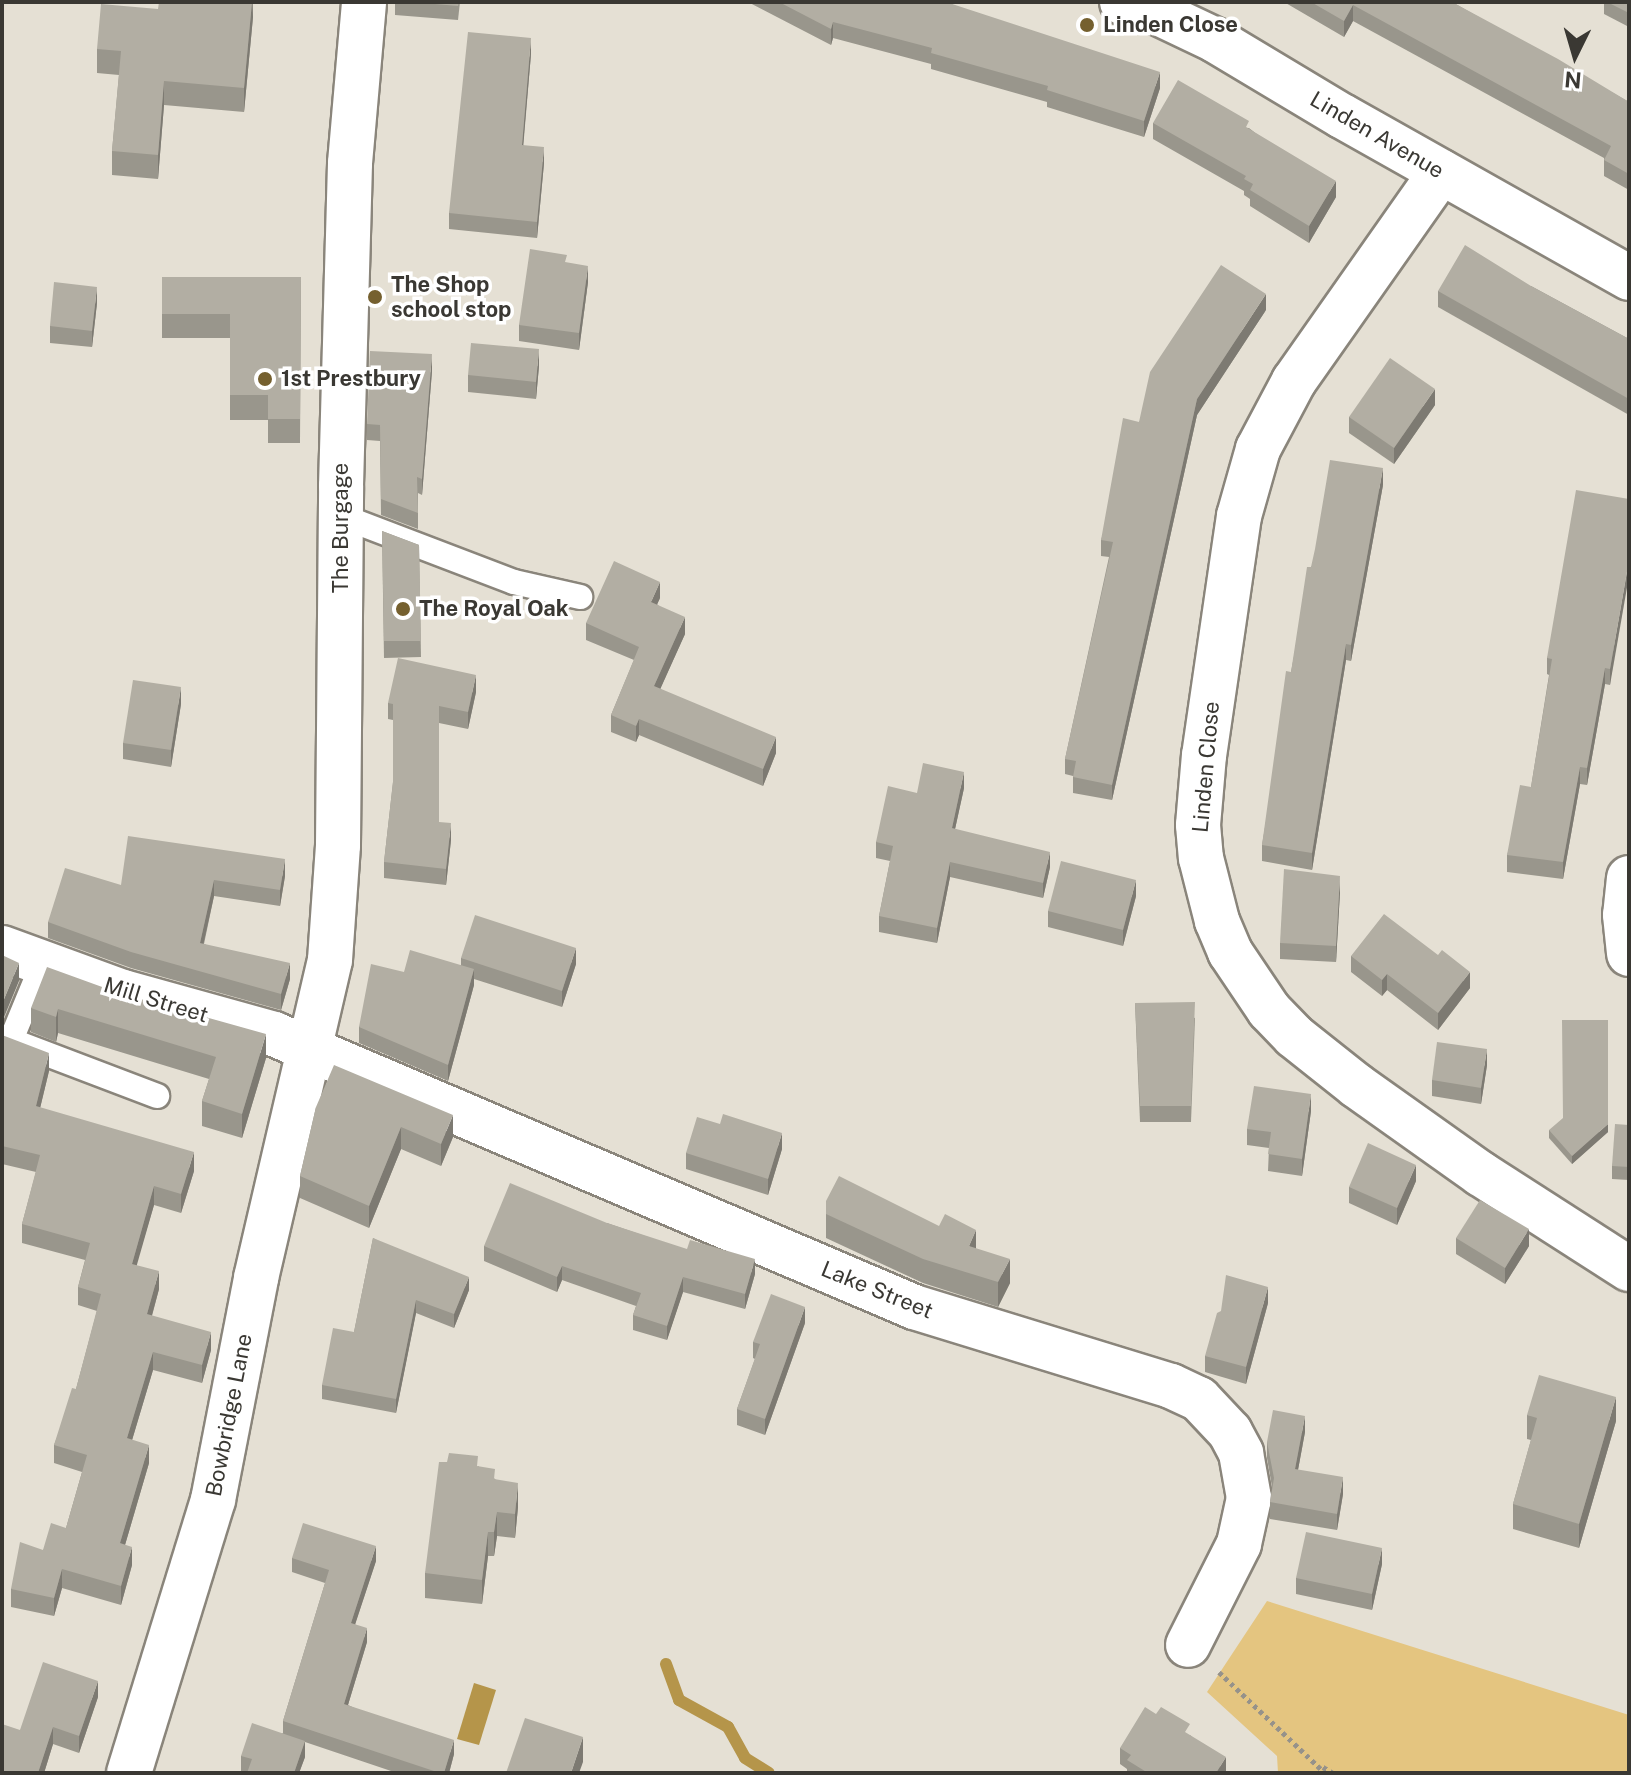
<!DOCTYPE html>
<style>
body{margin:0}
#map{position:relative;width:1631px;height:1775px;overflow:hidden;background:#e5e0d4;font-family:"Public Sans",sans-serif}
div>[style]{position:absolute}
.green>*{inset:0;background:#e4c580}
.water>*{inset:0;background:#b5954a}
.stream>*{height:12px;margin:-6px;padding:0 6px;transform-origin:6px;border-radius:6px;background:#b5954a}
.path>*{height:5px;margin-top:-2.5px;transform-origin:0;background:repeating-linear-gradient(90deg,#96928a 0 4px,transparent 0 8px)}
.roads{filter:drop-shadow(2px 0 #8a857b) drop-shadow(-2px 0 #8a857b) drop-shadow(0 2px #8a857b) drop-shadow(0 -2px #8a857b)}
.lane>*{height:24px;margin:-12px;padding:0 12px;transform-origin:12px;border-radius:12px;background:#fff}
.street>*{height:44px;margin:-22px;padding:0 22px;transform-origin:22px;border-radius:22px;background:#fff}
.wall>*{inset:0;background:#99968c}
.shaded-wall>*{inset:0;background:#7d7a72}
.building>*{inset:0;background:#b2aea3}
.dots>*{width:22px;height:22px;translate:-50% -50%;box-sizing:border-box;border:4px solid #fff;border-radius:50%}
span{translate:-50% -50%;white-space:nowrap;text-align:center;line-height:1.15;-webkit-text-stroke:7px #fff;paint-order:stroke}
.poi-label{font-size:22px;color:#3a3833;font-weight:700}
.left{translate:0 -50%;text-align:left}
.street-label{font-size:22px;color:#3a3833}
.frame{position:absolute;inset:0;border:4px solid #3a3833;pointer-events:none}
.north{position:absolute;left:1535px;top:16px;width:80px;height:80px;-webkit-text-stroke:6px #fff;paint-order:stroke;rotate:185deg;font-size:22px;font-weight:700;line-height:32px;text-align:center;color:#3a3833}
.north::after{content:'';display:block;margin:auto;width:28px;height:36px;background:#3a3833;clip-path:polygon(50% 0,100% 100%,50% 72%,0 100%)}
</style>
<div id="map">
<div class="green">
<i style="clip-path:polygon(1267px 1601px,1629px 1715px,1629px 1773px,1278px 1773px,1277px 1756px,1207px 1692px)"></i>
</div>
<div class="water">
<i style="clip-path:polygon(474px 1683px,496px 1690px,479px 1745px,457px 1739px)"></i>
</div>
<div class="stream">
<i style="left:666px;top:1664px;width:38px;rotate:70deg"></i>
<i style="left:679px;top:1700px;width:56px;rotate:28.9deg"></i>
<i style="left:728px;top:1727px;width:35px;rotate:61deg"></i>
<i style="left:745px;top:1758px;width:28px;rotate:32deg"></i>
</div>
<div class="path">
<i style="left:1219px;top:1672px;width:146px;rotate:43.6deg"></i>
<i style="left:1323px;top:1767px;width:12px;rotate:31deg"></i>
</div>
<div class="roads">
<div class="lane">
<i style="left:341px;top:516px;width:185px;rotate:20.9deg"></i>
<i style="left:514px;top:582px;width:68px;rotate:12.8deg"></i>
<i style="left:2px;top:1037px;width:166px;rotate:20.8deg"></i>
<i style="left:11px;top:1040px;width:81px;rotate:-67.5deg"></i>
</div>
<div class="street">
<i style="left:1122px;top:2px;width:33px;rotate:16deg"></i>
<i style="left:1154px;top:11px;width:68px;rotate:25.4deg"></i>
<i style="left:1215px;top:40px;width:148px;rotate:30.9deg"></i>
<i style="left:1342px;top:116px;width:330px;rotate:29.4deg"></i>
<i style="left:1441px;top:172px;width:256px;rotate:125.1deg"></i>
<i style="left:1294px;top:381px;width:77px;rotate:117.9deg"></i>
<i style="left:1258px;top:449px;width:70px;rotate:105.8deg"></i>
<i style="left:1239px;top:516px;width:242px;rotate:98.3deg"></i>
<i style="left:1204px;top:755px;width:70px;rotate:94.9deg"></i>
<i style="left:1198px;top:825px;width:33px;rotate:85deg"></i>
<i style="left:1201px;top:858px;width:65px;rotate:75.7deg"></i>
<i style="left:1217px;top:921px;width:34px;rotate:67deg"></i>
<i style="left:1230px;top:952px;width:70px;rotate:56.1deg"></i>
<i style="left:1269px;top:1010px;width:36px;rotate:46deg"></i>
<i style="left:1294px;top:1036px;width:80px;rotate:38.4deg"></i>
<i style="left:1357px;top:1086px;width:152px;rotate:35.4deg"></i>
<i style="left:1481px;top:1174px;width:176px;rotate:32.7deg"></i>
<i style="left:1629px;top:878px;width:37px;rotate:96deg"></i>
<i style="left:1625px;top:915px;width:39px;rotate:84deg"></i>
<i style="left:2px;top:948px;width:129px;rotate:20deg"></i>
<i style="left:123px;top:992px;width:157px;rotate:15.5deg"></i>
<i style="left:274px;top:1034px;width:696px;rotate:23.1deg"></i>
<i style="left:914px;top:1307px;width:269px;rotate:17.1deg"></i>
<i style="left:1171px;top:1386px;width:31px;rotate:25deg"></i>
<i style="left:1199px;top:1399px;width:45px;rotate:46.8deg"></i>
<i style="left:1230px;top:1432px;width:24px;rotate:62deg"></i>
<i style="left:1241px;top:1453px;width:46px;rotate:79.9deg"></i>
<i style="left:1249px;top:1498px;width:47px;rotate:102.3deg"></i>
<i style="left:1239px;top:1544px;width:113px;rotate:116.8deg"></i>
<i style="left:129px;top:1773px;width:286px;rotate:-72.9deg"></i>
<i style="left:213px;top:1500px;width:226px;rotate:-79deg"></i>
<i style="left:256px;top:1278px;width:326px;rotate:-76.9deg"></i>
<i style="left:330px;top:960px;width:115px;rotate:-86deg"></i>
<i style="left:338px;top:845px;width:359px;rotate:-89.5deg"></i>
<i style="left:341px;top:486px;width:323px;rotate:-88.4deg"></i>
<i style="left:350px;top:163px;width:162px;rotate:-85deg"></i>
</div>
</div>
<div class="wall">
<i style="clip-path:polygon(253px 2px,253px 17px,244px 112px,164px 105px,158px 179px,112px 175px,112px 151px,119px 75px,97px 73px,97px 49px,158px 9px)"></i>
<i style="clip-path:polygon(395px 2px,460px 2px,458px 20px,395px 15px)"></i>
<i style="clip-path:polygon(748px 2px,946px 2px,1160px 88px,1144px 137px,1047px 107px,1047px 102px,931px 69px,931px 64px,833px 38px,831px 45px)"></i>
<i style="clip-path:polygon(1284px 2px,1452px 2px,1629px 102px,1629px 190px,1604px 176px,1604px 158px,1353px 21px,1344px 37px)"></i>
<i style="clip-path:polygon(1604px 2px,1629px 2px,1629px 27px,1604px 14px)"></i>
<i style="clip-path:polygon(531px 54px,523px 145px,544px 163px,537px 238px,449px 229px,449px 213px)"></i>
<i style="clip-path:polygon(1153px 123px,1249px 128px,1336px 197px,1309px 243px,1250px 206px,1250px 199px,1244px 195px,1244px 191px,1153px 139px)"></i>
<i style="clip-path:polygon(567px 263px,588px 282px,579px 350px,519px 341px,519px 325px)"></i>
<i style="clip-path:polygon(162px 277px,301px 277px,300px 443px,268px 443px,268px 420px,230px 420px,230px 338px,162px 338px)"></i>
<i style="clip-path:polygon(1531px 286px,1629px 339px,1629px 415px,1438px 307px,1438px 291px)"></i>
<i style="clip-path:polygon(97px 303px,92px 347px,50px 343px,50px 326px)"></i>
<i style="clip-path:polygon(1266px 310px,1197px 415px,1112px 800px,1073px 793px,1073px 776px,1065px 774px,1065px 759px,1109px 557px,1101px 556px,1101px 540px,1139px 422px)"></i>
<i style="clip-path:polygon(539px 366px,536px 399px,468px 392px,468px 375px)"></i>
<i style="clip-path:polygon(432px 371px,422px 495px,418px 493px,418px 529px,381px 515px,380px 441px,367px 440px,367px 424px)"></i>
<i style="clip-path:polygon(1435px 405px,1394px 464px,1349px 433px,1349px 417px)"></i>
<i style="clip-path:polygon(1383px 485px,1351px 661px,1346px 660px,1312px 870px,1262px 861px,1262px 845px,1291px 672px,1311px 567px)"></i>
<i style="clip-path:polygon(1629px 499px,1610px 685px,1605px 684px,1587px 785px,1580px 784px,1563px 879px,1507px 872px,1507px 855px,1531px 787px,1549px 675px,1547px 674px,1547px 658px)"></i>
<i style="clip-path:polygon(382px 531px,419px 545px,421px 657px,384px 658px)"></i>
<i style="clip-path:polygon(660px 598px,657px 604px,685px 634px,660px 689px,776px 753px,763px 786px,639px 735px,636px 742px,611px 732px,611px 715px,634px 660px,586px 640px,586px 623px)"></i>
<i style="clip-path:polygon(476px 692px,468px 729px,439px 723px,439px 822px,451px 840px,446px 885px,384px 878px,384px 862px,393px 782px,393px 720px,388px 719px,388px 703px)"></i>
<i style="clip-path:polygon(181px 704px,171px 767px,123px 759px,123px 743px)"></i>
<i style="clip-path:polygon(964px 788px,955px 829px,1050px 867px,1043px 898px,950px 877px,937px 943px,879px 932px,879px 916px,890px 861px,876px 858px,876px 842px,917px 793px)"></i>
<i style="clip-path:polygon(285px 876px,280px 906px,214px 896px,204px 944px,290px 979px,281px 1010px,131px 968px,48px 938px,48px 922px,121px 885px)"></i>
<i style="clip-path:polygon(1340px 892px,1336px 962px,1280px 959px,1280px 943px)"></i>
<i style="clip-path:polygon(1136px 896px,1123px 946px,1048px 927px,1048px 911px)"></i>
<i style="clip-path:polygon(1438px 955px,1470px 988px,1438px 1030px,1387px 990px,1382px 996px,1351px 972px,1351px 956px)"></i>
<i style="clip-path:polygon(461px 958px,576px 964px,562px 1007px,474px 979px,474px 985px,448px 1081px,359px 1043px,359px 1027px,404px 972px,461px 965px)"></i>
<i style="clip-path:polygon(116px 992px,266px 1058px,242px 1138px,202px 1126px,202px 1101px,209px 1079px,58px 1033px,56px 1042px,31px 1032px,31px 1008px)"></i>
<i style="clip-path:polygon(1135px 1003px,1195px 1018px,1191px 1122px,1140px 1122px)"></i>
<i style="clip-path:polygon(2px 1035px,49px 1071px,40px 1108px,194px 1171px,181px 1213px,154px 1205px,136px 1265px,159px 1289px,152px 1316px,211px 1350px,202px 1383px,153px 1370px,132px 1440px,149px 1463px,125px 1545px,132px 1565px,121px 1605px,62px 1588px,54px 1616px,11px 1607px,11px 1589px,43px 1550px,66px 1528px,82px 1472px,54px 1463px,54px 1445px,76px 1389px,97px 1311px,78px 1305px,78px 1287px,85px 1260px,22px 1243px,22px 1224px,36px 1172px,2px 1164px)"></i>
<i style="clip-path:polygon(1487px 1065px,1481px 1104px,1432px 1096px,1432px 1080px)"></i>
<i style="clip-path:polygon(316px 1107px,453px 1137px,441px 1166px,401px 1149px,369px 1228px,300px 1198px,300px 1176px)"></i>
<i style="clip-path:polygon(1311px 1111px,1302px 1176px,1268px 1171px,1269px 1148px,1247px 1145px,1247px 1129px)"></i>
<i style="clip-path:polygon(720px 1124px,782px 1149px,768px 1195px,686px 1169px,686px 1153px)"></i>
<i style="clip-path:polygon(1629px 1125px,1629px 1180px,1612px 1179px,1612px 1166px)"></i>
<i style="clip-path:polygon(1549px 1130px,1608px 1132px,1572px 1164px,1549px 1138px)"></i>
<i style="clip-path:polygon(1416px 1181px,1397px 1225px,1349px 1203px,1349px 1187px)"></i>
<i style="clip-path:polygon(826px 1201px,976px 1249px,1010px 1283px,998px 1307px,923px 1283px,826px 1238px)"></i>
<i style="clip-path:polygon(607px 1223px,755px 1274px,745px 1309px,683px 1292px,667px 1340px,633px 1330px,633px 1315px,636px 1306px,562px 1280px,557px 1292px,484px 1261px,484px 1246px)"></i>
<i style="clip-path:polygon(373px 1238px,469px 1290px,454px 1328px,416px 1313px,396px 1413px,322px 1399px,322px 1385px,354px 1332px)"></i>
<i style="clip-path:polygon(1456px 1238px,1529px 1246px,1505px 1284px,1456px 1254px)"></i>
<i style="clip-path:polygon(1268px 1303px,1246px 1384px,1205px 1372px,1205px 1356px)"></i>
<i style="clip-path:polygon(805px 1323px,765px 1435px,737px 1425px,737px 1409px,755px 1359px,753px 1358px,753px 1342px)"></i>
<i style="clip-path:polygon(1527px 1415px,1616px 1421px,1579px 1548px,1513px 1529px,1513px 1504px,1531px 1440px,1527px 1439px)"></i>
<i style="clip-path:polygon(1305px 1432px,1298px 1470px,1343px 1494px,1337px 1530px,1270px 1519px,1270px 1502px,1272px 1487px,1267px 1458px,1267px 1442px)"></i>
<i style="clip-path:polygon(478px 1466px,495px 1479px,518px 1507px,515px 1538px,497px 1536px,494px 1556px,488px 1556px,482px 1604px,425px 1598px,425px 1573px)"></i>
<i style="clip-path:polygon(292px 1558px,376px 1561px,355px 1624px,367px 1642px,348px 1705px,454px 1754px,449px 1773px,397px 1773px,305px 1742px,305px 1757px,299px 1773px,241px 1772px,241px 1756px,283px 1733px,283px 1721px,325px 1583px,292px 1572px)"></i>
<i style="clip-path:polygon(1382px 1564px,1372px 1610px,1296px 1594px,1296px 1578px)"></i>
<i style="clip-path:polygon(98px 1697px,79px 1753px,53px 1744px,44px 1773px,2px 1773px,20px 1730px)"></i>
<i style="clip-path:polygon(1190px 1735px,1226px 1773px,1127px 1773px,1127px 1769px,1120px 1764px,1120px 1748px)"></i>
</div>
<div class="shaded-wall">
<i style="clip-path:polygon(252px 2px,253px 17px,244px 112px,244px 88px)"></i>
<i style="clip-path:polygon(1353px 5px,1353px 21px,1344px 37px,1344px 21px)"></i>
<i style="clip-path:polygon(833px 22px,833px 38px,831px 45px,831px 29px)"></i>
<i style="clip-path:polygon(531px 38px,531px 54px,522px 161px,522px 145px)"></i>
<i style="clip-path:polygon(1160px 72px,1160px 88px,1144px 137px,1144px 121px)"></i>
<i style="clip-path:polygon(164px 81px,164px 105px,158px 179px,158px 155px)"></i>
<i style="clip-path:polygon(544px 147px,544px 163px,537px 238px,537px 222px)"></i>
<i style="clip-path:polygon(1336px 181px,1336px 197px,1309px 243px,1309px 226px)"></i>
<i style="clip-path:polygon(588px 266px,588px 282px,579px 350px,579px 333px)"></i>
<i style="clip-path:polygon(97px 287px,97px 303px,92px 347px,92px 331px)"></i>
<i style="clip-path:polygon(1266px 294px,1266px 310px,1197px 415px,1112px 800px,1112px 785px,1197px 399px)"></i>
<i style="clip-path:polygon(539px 349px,539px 366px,536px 399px,536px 382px)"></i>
<i style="clip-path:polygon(432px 354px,432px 371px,422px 495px,422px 479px)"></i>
<i style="clip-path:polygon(1435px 389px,1435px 405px,1394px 464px,1394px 448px)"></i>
<i style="clip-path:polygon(1383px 468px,1383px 485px,1351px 661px,1351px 645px)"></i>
<i style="clip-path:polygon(1629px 560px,1629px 576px,1610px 685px,1610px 669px)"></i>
<i style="clip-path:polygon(660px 582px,660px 598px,651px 618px,651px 602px)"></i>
<i style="clip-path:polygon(685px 617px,685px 634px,654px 703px,654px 686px)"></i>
<i style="clip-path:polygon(1346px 644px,1346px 660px,1312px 870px,1312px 853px)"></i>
<i style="clip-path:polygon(1605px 668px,1605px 684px,1587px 785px,1587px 768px)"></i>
<i style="clip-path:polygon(476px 675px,476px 692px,468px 729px,468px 712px)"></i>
<i style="clip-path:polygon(181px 687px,181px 704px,171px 767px,171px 750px)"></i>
<i style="clip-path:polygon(639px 719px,639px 735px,636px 742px,636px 726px)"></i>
<i style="clip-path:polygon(776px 737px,776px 753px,763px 786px,763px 769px)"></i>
<i style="clip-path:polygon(1580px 767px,1580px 784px,1563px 879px,1563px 862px)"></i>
<i style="clip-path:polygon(964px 772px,964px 788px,952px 843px,952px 828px)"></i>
<i style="clip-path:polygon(451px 823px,451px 840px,446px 885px,446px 869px)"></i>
<i style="clip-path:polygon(1050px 852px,1050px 867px,1043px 898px,1043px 883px)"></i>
<i style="clip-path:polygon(285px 859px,285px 876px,280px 906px,280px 890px)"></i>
<i style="clip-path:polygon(950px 862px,950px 877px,937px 943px,937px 928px)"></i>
<i style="clip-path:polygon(1340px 876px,1340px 892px,1336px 962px,1336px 946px)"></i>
<i style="clip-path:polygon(214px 880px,214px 896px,200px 959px,200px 943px)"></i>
<i style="clip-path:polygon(1136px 880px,1136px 896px,1123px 946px,1123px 930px)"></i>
<i style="clip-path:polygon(576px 948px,576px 964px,562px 1007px,562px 991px)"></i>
<i style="clip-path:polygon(19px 963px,19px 981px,2px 1022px,2px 1004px)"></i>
<i style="clip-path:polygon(290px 963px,290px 979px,281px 1010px,281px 994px)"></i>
<i style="clip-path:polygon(474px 969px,474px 985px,448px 1081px,448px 1065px)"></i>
<i style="clip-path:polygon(1470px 972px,1470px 988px,1438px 1030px,1438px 1013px)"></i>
<i style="clip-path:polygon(1387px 974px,1387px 990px,1382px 996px,1382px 980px)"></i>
<i style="clip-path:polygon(58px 1009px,58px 1033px,56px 1042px,56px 1017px)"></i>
<i style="clip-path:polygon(266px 1034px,266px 1058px,242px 1138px,242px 1114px)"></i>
<i style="clip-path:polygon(1487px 1049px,1487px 1065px,1481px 1104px,1481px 1088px)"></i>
<i style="clip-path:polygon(49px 1053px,49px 1071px,36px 1125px,36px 1106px)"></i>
<i style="clip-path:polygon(1311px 1094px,1311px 1111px,1302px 1176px,1302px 1159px)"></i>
<i style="clip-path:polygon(453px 1115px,453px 1137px,441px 1166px,441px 1144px)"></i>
<i style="clip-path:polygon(1608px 1124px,1608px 1132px,1572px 1164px,1572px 1156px)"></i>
<i style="clip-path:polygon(401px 1127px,401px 1149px,369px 1228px,369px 1206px)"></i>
<i style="clip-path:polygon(782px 1133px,782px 1149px,768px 1195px,768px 1179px)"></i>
<i style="clip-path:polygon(194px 1152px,194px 1171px,181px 1213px,181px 1194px)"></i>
<i style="clip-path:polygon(1416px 1165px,1416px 1181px,1397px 1225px,1397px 1208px)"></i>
<i style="clip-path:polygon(154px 1186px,154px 1205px,132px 1282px,132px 1264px)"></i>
<i style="clip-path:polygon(1529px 1229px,1529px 1246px,1505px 1284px,1505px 1268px)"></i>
<i style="clip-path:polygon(976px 1230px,976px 1254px,969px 1246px)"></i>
<i style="clip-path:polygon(755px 1259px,755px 1274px,745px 1309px,745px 1294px)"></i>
<i style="clip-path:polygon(1010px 1259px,1010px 1283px,998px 1307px,998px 1282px)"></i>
<i style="clip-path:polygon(562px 1266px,562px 1280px,557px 1292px,557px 1277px)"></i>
<i style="clip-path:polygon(159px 1271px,159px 1289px,147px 1333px,147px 1314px)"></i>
<i style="clip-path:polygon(469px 1277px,469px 1290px,454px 1328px,454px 1314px)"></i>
<i style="clip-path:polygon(683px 1277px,683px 1292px,667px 1340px,667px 1326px)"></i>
<i style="clip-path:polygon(1268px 1287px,1268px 1303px,1246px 1384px,1246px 1367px)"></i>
<i style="clip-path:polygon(416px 1300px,416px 1313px,396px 1413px,396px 1399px)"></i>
<i style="clip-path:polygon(805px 1307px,805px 1323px,765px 1435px,765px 1419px)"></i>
<i style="clip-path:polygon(211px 1332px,211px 1350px,202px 1383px,202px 1365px)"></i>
<i style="clip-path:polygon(153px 1352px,153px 1370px,127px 1457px,127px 1438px)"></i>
<i style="clip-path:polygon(1616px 1397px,1616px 1421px,1579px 1548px,1579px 1524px)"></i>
<i style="clip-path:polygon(1305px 1416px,1305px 1432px,1295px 1486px,1295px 1469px)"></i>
<i style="clip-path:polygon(149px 1445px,149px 1463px,120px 1562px,120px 1543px)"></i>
<i style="clip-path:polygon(1343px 1477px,1343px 1494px,1337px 1530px,1337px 1514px)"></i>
<i style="clip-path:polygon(518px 1483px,518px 1507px,515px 1538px,515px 1514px)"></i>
<i style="clip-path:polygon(497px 1512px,497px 1536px,494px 1556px,494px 1532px)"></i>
<i style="clip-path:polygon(488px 1532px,488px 1556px,482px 1604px,482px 1580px)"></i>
<i style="clip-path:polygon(376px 1546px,376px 1561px,351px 1637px,351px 1623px)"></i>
<i style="clip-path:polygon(132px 1547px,132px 1565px,121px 1605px,121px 1586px)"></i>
<i style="clip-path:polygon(1382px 1548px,1382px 1564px,1372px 1610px,1372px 1594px)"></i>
<i style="clip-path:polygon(62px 1569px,62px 1588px,54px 1616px,54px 1598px)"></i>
<i style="clip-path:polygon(367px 1628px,367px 1642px,344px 1718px,344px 1704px)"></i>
<i style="clip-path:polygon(98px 1681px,98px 1697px,79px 1753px,79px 1736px)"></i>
<i style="clip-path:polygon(53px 1727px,53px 1744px,44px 1773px,38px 1773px)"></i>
<i style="clip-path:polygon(583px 1737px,583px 1762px,579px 1773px,571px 1773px)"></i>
<i style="clip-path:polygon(454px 1740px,454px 1754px,449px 1773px,444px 1773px)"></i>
<i style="clip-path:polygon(305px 1741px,305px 1757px,299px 1773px,294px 1773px)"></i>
<i style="clip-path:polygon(1226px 1757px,1226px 1773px,1216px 1773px)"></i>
</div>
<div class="building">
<i style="clip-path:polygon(159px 2px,252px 2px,244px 88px,164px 81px,158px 155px,112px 151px,121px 51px,97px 49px,101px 4px,158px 9px)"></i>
<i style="clip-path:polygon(412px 2px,459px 2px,458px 6px)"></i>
<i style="clip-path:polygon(779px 2px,946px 2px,1160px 72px,1144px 121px,1047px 90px,1048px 86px,931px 53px,932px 48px,833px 22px,831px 29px)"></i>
<i style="clip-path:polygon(1311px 2px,1452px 2px,1558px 59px,1629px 102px,1629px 174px,1604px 160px,1611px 146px,1353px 5px,1344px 21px)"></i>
<i style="clip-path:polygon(1607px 2px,1629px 2px,1629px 13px)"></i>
<i style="clip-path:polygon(468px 32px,531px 38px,522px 145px,544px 147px,537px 222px,449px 213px)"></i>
<i style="clip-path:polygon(1178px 80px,1249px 121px,1246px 127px,1336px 181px,1309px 226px,1250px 190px,1253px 184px,1244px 179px,1246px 176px,1153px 123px)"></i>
<i style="clip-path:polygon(1465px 245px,1531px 286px,1629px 339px,1629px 399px,1438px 291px)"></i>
<i style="clip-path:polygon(530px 249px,567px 255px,565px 262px,588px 266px,579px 333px,519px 325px)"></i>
<i style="clip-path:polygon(1221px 265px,1266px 294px,1197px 399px,1112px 785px,1073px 777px,1076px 761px,1065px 759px,1113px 542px,1101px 540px,1123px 418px,1139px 422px,1150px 372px)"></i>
<i style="clip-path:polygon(162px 277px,301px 277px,300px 419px,268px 419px,268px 395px,230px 395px,230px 314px,162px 314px)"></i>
<i style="clip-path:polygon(54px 282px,97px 287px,92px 331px,50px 326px)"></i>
<i style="clip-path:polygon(471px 343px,539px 349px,536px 382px,468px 375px)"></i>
<i style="clip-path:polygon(370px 351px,432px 354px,422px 479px,417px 477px,418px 513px,381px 499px,380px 425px,367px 424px)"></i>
<i style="clip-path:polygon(1390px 358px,1435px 389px,1394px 448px,1349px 417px)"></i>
<i style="clip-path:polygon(1330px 460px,1383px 468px,1351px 645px,1346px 644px,1312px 853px,1262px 845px,1286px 671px,1291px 672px,1307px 567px,1311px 567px,1315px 549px)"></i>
<i style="clip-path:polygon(1576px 490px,1629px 499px,1629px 560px,1610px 669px,1605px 668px,1587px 768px,1580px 767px,1563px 862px,1507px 855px,1520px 785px,1531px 787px,1552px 659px,1547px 658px)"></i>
<i style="clip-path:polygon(382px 531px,419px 545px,421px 641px,384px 641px)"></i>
<i style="clip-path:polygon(614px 561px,660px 582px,651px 602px,685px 617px,654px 686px,776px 737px,763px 769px,639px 719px,636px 726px,611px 715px,639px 647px,586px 623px)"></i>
<i style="clip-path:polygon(398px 658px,476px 675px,468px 712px,439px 706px,439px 822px,451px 823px,446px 869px,384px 862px,393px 782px,393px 704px,388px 703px)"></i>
<i style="clip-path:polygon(133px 680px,181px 687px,171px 750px,123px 743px)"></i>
<i style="clip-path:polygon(923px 763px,964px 772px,952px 828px,1050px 852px,1043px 883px,950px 862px,937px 928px,879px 916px,893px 846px,876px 842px,888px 786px,917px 793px)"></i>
<i style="clip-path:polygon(128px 836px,285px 859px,280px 890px,214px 880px,200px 943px,290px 963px,281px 994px,131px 952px,48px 922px,65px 868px,121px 885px)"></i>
<i style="clip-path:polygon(1061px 861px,1136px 880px,1123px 930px,1048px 911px)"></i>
<i style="clip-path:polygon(1284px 869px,1340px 876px,1336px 946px,1280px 943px)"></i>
<i style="clip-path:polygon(1384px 914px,1438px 955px,1442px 950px,1470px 972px,1438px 1013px,1387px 974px,1382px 980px,1351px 956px)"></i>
<i style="clip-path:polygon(475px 915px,576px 948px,562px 991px,461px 958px)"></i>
<i style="clip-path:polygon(410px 950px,474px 969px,448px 1065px,359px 1027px,371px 964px,404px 972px)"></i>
<i style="clip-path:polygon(2px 955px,19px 963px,2px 1004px)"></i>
<i style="clip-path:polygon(47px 967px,116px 992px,266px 1034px,242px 1114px,202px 1101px,216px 1057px,58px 1009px,56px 1017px,31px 1008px)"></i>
<i style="clip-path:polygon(1195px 1002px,1191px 1106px,1140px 1106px,1135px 1003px)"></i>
<i style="clip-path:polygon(1562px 1020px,1608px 1020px,1608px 1124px,1572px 1156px,1549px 1130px,1563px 1118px)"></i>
<i style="clip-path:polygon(2px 1035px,49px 1053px,36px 1106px,194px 1152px,181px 1194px,154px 1186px,132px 1264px,159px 1271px,147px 1314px,211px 1332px,202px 1365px,153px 1352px,127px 1438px,149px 1445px,120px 1543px,132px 1547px,121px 1586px,62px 1569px,54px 1598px,11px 1589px,20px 1542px,43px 1550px,51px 1523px,66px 1528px,87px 1455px,54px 1445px,72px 1388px,76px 1389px,101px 1294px,78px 1287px,90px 1243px,22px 1224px,40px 1155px,2px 1146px)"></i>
<i style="clip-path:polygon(1437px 1042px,1487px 1049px,1481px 1088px,1432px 1080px)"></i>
<i style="clip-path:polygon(334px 1065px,453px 1115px,441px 1144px,401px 1127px,369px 1206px,300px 1176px,316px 1107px)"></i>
<i style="clip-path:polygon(1254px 1086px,1311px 1094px,1302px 1159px,1268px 1154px,1271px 1132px,1247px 1129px)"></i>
<i style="clip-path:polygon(723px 1114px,782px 1133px,768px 1179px,686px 1153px,697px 1117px,720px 1124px)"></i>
<i style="clip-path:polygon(1615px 1124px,1629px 1125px,1629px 1167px,1612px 1166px)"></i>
<i style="clip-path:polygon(1368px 1143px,1416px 1165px,1397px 1208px,1349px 1187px)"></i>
<i style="clip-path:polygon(839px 1176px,939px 1226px,945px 1214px,976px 1230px,969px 1246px,1010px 1259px,998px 1282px,923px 1259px,826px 1214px,826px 1201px)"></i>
<i style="clip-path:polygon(510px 1183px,607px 1223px,687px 1249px,690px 1240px,755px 1259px,745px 1294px,683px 1277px,667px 1326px,633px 1315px,641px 1293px,562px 1266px,557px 1277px,484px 1246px)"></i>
<i style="clip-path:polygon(1480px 1200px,1529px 1229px,1505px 1268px,1456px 1238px)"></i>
<i style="clip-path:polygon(373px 1238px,469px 1277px,454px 1314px,416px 1300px,396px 1399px,322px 1385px,333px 1328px,354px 1332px)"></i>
<i style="clip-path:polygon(1226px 1275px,1268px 1287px,1246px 1367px,1205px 1356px,1217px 1313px,1221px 1311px)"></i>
<i style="clip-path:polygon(771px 1294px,805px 1307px,765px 1419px,737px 1409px,760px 1344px,753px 1342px)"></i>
<i style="clip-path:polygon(1539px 1375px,1616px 1397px,1579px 1524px,1513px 1504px,1537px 1418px,1527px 1415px)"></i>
<i style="clip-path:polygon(1273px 1410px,1305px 1416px,1295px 1469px,1343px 1477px,1337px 1514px,1270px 1502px,1274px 1478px,1267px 1442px)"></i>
<i style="clip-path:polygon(449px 1453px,478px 1456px,477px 1466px,495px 1469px,494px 1479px,518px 1483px,515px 1514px,497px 1512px,494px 1532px,488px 1532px,482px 1580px,425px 1573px,439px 1462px,447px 1462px)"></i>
<i style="clip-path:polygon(303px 1523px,376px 1546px,351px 1623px,367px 1628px,344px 1704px,454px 1740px,444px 1773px,440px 1773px,283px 1721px,329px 1570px,292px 1558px)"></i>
<i style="clip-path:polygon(1306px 1532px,1382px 1548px,1372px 1594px,1296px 1578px)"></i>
<i style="clip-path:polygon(43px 1662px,98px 1681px,79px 1736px,53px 1727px,38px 1773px,2px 1773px,2px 1724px,20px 1730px)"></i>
<i style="clip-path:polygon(1145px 1707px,1156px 1714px,1161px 1707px,1190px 1724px,1185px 1732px,1226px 1757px,1216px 1773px,1148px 1773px,1127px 1760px,1131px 1755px,1120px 1748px)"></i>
<i style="clip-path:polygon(525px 1718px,583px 1737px,571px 1773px,506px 1773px)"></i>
<i style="clip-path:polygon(252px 1723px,305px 1741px,294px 1773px,247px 1773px,252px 1759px,241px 1756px)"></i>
</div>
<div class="dots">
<i style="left:1087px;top:25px;background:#75602f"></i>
<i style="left:375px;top:297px;background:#75602f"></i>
<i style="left:265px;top:379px;background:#75602f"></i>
<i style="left:403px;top:609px;background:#75602f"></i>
</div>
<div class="poi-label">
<span class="left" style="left:1103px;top:25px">Linden Close</span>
<span class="left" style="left:391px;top:297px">The Shop<br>school stop</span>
<span class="left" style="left:281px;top:379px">1st Prestbury</span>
<span class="left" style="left:419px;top:609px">The Royal Oak</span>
</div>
<div class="street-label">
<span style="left:1377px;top:135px;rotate:30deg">Linden Avenue</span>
<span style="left:341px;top:528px;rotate:-90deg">The Burgage</span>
<span style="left:1206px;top:767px;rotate:-85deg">Linden Close</span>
<span style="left:156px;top:1000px;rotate:17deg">Mill Street</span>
<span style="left:877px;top:1290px;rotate:22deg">Lake Street</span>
<span style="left:229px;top:1415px;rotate:-79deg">Bowbridge Lane</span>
</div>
<div class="frame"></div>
<div class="north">N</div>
</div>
